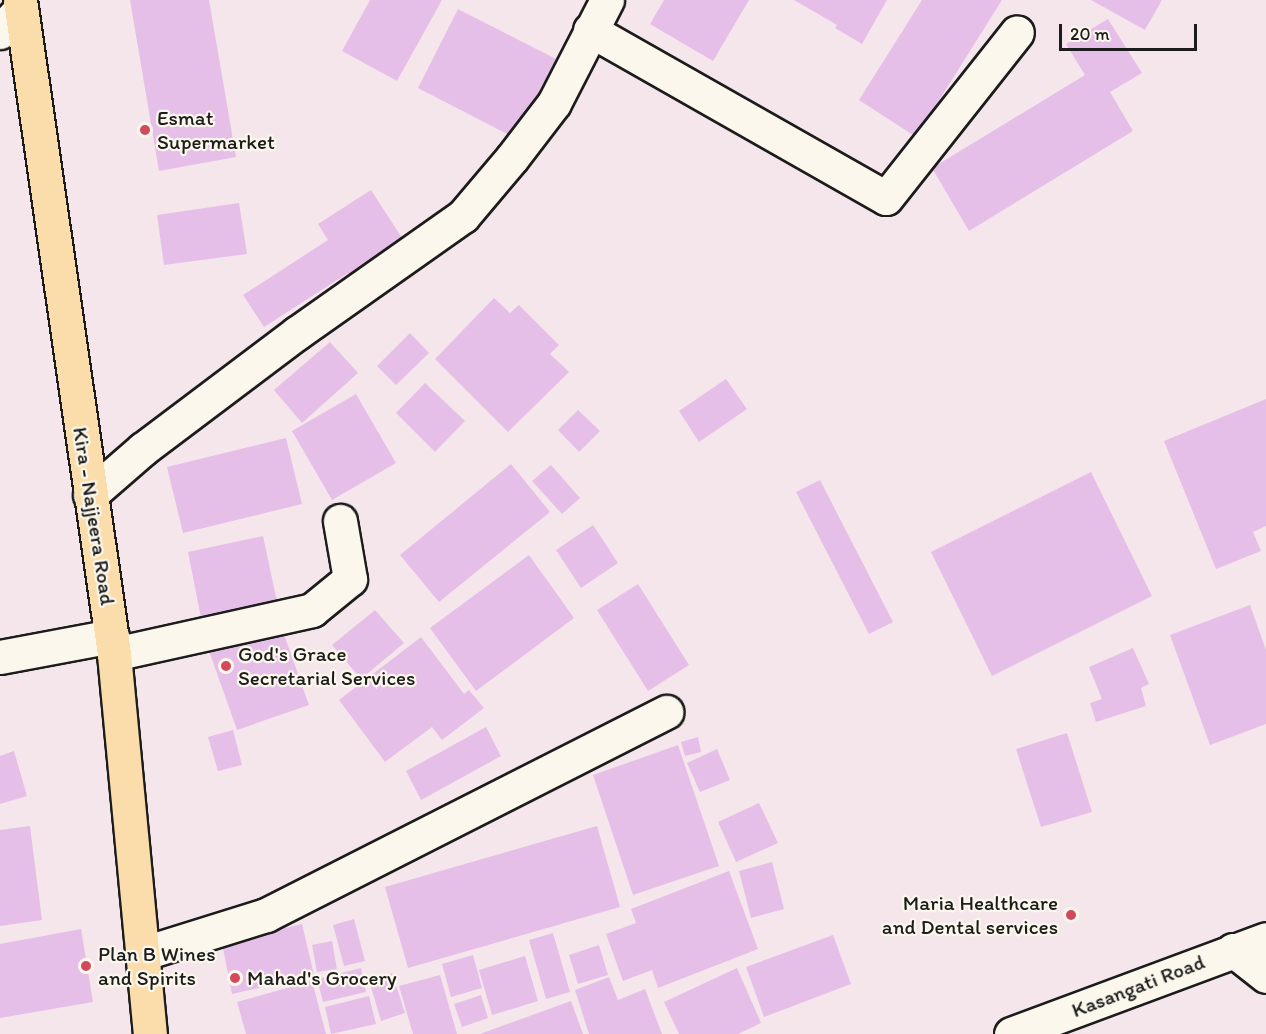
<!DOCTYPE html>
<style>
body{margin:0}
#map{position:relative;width:1266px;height:1034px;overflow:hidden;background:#f5e6eb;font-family:Itim,sans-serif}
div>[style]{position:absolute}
.building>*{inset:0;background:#e6bfe9}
.roads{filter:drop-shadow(2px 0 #1c1c1c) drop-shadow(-2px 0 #1c1c1c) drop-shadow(0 2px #1c1c1c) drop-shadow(0 -2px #1c1c1c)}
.minor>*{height:33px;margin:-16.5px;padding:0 16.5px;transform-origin:16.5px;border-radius:16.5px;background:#fbf7ec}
.major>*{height:33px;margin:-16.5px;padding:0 16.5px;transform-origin:16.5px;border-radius:16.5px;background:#faddab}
.dots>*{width:16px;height:16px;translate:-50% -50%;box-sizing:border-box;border:3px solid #fbf7ec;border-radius:50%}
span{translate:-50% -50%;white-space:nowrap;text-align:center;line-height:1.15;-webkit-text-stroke:4.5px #fbf7ec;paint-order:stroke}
.poi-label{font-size:21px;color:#1c1c1c}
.left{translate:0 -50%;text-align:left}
.right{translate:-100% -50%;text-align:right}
.street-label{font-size:21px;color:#1c1c1c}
.scale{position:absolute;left:1059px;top:24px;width:138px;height:27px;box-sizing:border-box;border:3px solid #1c1c1c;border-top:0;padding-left:8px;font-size:18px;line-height:21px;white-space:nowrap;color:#1c1c1c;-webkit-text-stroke:4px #fbf7ec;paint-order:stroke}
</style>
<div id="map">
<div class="building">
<i style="clip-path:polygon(130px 0,209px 0,236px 157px,159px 171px)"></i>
<i style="clip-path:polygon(370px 0,442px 0,397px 81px,342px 51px)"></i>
<i style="clip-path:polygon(664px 0,749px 0,713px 61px,650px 24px)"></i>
<i style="clip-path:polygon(794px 0,887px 0,862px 44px,835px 28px,837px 25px)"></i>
<i style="clip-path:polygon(922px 0,1002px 0,916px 137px,859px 100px)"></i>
<i style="clip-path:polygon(1091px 0,1162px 0,1145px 30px)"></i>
<i style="clip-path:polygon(458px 9px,556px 59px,515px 138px,418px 88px)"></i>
<i style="clip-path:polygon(1108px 19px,1142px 73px,1110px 92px,1133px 131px,969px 231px,932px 168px,1085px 75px,1066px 44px)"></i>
<i style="clip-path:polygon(371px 190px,404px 241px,350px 276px,348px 273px,264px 327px,243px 295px,328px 240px,318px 224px)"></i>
<i style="clip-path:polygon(239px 203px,247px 254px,164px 265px,157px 215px)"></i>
<i style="clip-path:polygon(494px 298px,510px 313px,519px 305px,559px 345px,550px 354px,569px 372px,508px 432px,435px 359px)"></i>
<i style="clip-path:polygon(410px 333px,429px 353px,396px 385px,377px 366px)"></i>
<i style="clip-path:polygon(330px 342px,358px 373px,302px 423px,274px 390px)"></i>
<i style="clip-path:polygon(726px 379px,747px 409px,699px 442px,679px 411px)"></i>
<i style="clip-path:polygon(425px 383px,465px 421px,435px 452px,396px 413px)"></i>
<i style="clip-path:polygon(356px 394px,396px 463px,332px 500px,292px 431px)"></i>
<i style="clip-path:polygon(1266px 399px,1266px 526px,1253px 532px,1261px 551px,1216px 569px,1164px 441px)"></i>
<i style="clip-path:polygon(578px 410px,600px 431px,579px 452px,558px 430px)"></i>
<i style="clip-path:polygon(286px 438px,302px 504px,183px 533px,167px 467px)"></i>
<i style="clip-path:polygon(511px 464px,550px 512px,439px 602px,400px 555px)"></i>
<i style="clip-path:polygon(551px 465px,580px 498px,562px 514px,532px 481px)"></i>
<i style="clip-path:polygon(1091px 472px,1152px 596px,992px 676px,931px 552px)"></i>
<i style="clip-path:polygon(820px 480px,893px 622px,869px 634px,796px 492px)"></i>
<i style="clip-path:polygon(593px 525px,618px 563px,581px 588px,556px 550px)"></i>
<i style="clip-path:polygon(263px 536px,279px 611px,203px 628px,188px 552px)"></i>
<i style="clip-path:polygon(529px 555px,574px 618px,476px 691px,430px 628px)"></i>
<i style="clip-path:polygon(638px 584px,689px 665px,648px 691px,597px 610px)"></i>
<i style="clip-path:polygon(1250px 605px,1266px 650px,1266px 724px,1210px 745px,1170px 635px)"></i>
<i style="clip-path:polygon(375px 610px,404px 643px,361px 679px,332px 645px)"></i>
<i style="clip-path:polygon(280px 623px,309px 705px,237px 730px,208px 648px)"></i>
<i style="clip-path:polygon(421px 637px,464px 694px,469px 690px,484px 708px,442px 740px,432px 727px,385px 762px,339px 700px)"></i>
<i style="clip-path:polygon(1133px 648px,1149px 684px,1141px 688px,1146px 706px,1096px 722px,1090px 703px,1102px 699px,1089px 667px)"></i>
<i style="clip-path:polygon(486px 727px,501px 756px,421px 800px,406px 771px)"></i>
<i style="clip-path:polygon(233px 730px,242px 765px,218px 771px,208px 737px)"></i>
<i style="clip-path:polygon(1067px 733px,1092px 812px,1041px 827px,1016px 749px)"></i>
<i style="clip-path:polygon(698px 737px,701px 752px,685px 756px,681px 742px)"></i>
<i style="clip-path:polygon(678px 745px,719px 866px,633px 895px,593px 775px)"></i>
<i style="clip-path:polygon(717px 749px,730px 780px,700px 792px,687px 763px)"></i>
<i style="clip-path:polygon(14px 751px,27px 796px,0 804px,0 756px)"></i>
<i style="clip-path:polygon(759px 803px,778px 843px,736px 862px,718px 822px)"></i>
<i style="clip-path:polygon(30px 826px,42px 920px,0 926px,0 830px)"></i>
<i style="clip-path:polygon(597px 826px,620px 907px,408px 968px,385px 887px)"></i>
<i style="clip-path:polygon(772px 862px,784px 909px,751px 918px,739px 871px)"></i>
<i style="clip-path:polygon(729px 871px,758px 949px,658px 988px,652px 970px,623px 981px,606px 934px,636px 923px,631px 909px)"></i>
<i style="clip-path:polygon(354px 919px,365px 961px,344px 966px,333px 925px)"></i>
<i style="clip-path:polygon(302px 924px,314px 975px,232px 994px,222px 943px)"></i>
<i style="clip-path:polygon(81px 929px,93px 1002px,0 1018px,0 944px)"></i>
<i style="clip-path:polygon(553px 933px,570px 992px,546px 999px,529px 940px)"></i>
<i style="clip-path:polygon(833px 935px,851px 984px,764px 1017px,746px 967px)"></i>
<i style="clip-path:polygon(332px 941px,337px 969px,317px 972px,312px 945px)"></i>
<i style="clip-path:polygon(599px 945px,608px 975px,578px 984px,569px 955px)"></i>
<i style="clip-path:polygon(473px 955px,482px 988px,451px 997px,442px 964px)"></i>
<i style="clip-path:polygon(525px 956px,538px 1001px,492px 1015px,479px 970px)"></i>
<i style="clip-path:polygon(361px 968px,366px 992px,323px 1002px,317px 979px)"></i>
<i style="clip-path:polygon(737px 968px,761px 1023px,738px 1034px,679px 1034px,664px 1002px)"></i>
<i style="clip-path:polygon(392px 973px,405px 1013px,381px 1021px,369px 980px)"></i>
<i style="clip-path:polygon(440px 975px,457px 1034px,413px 1034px,399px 986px)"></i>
<i style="clip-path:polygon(609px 977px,618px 1000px,645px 989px,662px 1034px,589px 1034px,575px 990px)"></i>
<i style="clip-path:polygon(312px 981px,326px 1034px,246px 1034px,237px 1002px)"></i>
<i style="clip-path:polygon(481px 995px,488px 1018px,462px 1027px,454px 1004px)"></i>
<i style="clip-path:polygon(369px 996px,376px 1024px,331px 1034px,325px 1007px)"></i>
<i style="clip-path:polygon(571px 1001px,583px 1034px,480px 1034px)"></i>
</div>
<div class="roads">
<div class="minor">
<i style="left:590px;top:30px;width:340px;rotate:29.6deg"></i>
<i style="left:886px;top:198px;width:211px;rotate:-51.7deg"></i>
<i style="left:0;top:32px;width:31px;rotate:-48deg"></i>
<i style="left:90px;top:495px;width:70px;rotate:-41deg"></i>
<i style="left:143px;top:449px;width:193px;rotate:-37deg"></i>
<i style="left:297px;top:333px;width:203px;rotate:-35.2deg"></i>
<i style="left:463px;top:216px;width:76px;rotate:-49.8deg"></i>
<i style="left:512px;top:158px;width:69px;rotate:-52.6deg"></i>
<i style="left:554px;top:103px;width:116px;rotate:-62.8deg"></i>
<i style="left:114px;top:654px;width:203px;rotate:-12.5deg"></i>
<i style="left:312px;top:610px;width:49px;rotate:-39.2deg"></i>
<i style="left:350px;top:579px;width:59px;rotate:-99.8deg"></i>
<i style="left:0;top:657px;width:114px;rotate:-10.6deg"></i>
<i style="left:1233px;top:950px;width:42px;rotate:38.2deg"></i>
<i style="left:144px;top:953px;width:128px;rotate:-17.3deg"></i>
<i style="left:266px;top:915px;width:449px;rotate:-26.9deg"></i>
<i style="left:1011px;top:1034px;width:272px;rotate:-20.4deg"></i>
</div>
<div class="major">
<i style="left:20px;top:0;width:661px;rotate:81.82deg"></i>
<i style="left:114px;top:654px;width:382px;rotate:84.6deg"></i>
</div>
</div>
<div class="dots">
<i style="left:145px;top:130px;background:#d1495b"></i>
<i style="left:226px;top:666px;background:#d1495b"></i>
<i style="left:1071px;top:915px;background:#d1495b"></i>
<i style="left:86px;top:966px;background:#d1495b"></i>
<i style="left:235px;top:978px;background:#d1495b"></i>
</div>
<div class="poi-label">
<span class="left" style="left:157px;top:130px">Esmat<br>Supermarket</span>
<span class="left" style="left:238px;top:666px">God's Grace<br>Secretarial Services</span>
<span class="right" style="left:1058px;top:915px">Maria Healthcare<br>and Dental services</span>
<span class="left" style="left:98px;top:966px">Plan B Wines<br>and Spirits</span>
<span class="left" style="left:247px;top:978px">Mahad's Grocery</span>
</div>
<div class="street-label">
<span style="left:94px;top:516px;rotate:81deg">Kira - Najjeera Road</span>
<span style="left:1138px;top:986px;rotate:-21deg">Kasangati Road</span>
</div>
<div class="scale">20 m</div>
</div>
